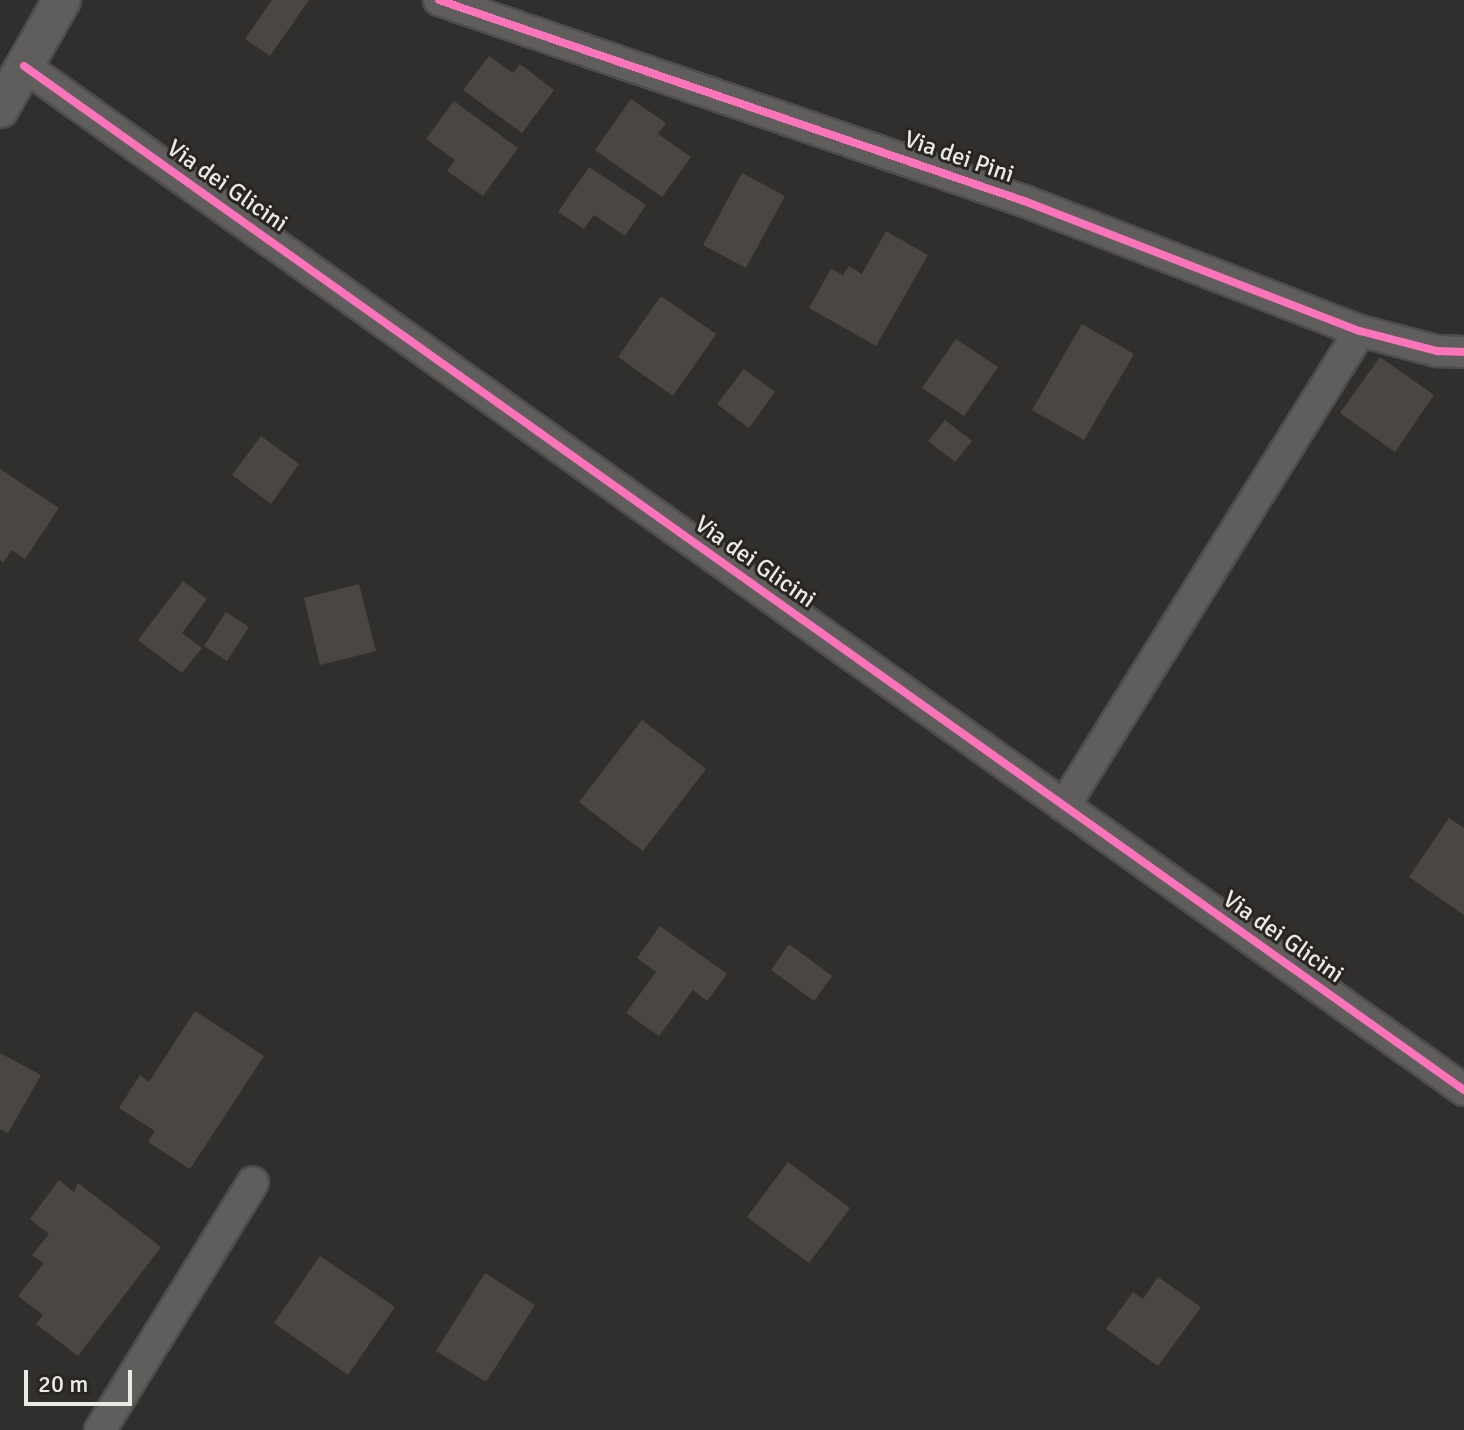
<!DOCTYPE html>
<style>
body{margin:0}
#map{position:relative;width:1464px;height:1430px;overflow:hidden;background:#312f2d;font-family:Signika,sans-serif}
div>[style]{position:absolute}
.building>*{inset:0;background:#4a4742}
.roads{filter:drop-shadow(2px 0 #4e4d4b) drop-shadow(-2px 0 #4e4d4b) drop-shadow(0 2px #4e4d4b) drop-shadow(0 -2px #4e4d4b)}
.minor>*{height:30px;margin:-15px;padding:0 15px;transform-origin:15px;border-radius:15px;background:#5f5e5d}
.tertiary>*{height:36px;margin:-18px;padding:0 18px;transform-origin:18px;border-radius:18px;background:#5f5e5d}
.cycleway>*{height:8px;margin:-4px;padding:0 4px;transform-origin:4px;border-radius:4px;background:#fb73b8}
span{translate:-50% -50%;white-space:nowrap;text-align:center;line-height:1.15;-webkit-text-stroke:6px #292622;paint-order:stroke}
.street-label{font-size:24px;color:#ebeae6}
.scale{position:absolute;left:24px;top:1370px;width:108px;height:36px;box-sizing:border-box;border:4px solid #ebeae6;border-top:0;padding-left:10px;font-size:24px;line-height:28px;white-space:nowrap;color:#ebeae6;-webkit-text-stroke:6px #292622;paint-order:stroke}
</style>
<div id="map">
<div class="building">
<i style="clip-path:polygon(272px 0,309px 0,270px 56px,245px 39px)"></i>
<i style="clip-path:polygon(489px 56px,513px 73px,520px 64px,554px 90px,522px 133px,463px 90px)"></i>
<i style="clip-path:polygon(631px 99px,666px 123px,658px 134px,691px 157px,662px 197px,595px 150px)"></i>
<i style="clip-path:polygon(454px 101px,518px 148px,483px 196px,447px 171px,455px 160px,426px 139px)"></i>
<i style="clip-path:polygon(589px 167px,646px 205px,625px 236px,594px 215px,584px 229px,558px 212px)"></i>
<i style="clip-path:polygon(742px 173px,785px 196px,746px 268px,703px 245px)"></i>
<i style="clip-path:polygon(886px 231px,928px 255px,876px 346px,809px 308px,831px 269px,843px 275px,849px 266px,862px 274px)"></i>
<i style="clip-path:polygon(661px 296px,716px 334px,673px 396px,618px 357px)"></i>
<i style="clip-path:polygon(1082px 324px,1134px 354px,1084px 440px,1032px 410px)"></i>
<i style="clip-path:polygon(956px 339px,998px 367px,964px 416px,922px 388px)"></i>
<i style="clip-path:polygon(1380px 357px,1434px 395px,1395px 452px,1340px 413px)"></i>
<i style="clip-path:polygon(744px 369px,775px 392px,749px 428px,717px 404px)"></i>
<i style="clip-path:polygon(945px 420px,972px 441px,955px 462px,928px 441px)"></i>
<i style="clip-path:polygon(261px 436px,299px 464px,271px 504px,232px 475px)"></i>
<i style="clip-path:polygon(0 469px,59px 508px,25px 559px,12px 550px,3px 563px,0 560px)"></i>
<i style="clip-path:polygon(183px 581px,207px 599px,182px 633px,202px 648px,182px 673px,138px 640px)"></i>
<i style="clip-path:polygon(359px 584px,376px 651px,320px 665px,304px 598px)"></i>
<i style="clip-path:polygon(226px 612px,249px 627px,227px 661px,204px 646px)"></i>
<i style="clip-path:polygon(642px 720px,706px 769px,643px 851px,579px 802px)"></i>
<i style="clip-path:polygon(1449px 818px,1464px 828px,1464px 915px,1409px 877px)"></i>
<i style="clip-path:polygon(660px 926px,727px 974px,707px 1001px,693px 990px,659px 1036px,626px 1013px,656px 972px,637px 958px)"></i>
<i style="clip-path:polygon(789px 944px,832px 976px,814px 1001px,771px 970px)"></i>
<i style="clip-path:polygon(195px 1011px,264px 1056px,190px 1169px,148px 1142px,155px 1131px,119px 1108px,140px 1075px,149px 1082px)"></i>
<i style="clip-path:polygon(0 1053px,41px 1075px,8px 1133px,0 1129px)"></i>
<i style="clip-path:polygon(788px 1162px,850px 1208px,809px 1263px,747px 1217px)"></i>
<i style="clip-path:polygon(59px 1180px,74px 1192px,78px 1183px,161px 1247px,78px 1356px,36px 1324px,43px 1315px,18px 1296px,44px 1263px,32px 1255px,49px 1234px,30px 1219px)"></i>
<i style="clip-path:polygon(320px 1256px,395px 1307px,348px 1375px,274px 1323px)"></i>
<i style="clip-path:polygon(485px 1273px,535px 1305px,486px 1382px,436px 1351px)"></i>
<i style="clip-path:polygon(1158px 1277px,1201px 1307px,1158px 1366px,1106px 1329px,1133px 1292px,1143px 1299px)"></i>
</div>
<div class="roads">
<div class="minor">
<i style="left:439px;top:0;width:619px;rotate:18.96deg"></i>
<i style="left:1024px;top:201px;width:360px;rotate:21.2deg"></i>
<i style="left:1360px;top:331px;width:80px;rotate:14.6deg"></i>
<i style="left:1437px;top:351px;width:27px;rotate:2deg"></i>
<i style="left:24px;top:66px;width:1767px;rotate:35.42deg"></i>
<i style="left:1064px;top:806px;width:560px;rotate:-58.07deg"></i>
<i style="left:100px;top:1430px;width:291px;rotate:-58.3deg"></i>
</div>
<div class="tertiary">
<i style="left:0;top:109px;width:125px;rotate:-60.4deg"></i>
</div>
</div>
<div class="cycleway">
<i style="left:439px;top:0;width:619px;rotate:18.96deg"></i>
<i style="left:1024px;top:201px;width:360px;rotate:21.2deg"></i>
<i style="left:1360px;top:331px;width:80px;rotate:14.6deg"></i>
<i style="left:1437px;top:351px;width:27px;rotate:2deg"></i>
<i style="left:24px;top:66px;width:1767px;rotate:35.42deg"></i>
</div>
<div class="street-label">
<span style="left:959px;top:157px;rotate:19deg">Via dei Pini</span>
<span style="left:227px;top:186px;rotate:35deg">Via dei Glicini</span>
<span style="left:755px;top:562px;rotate:35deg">Via dei Glicini</span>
<span style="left:1283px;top:937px;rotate:35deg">Via dei Glicini</span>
</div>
<div class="scale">20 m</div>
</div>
